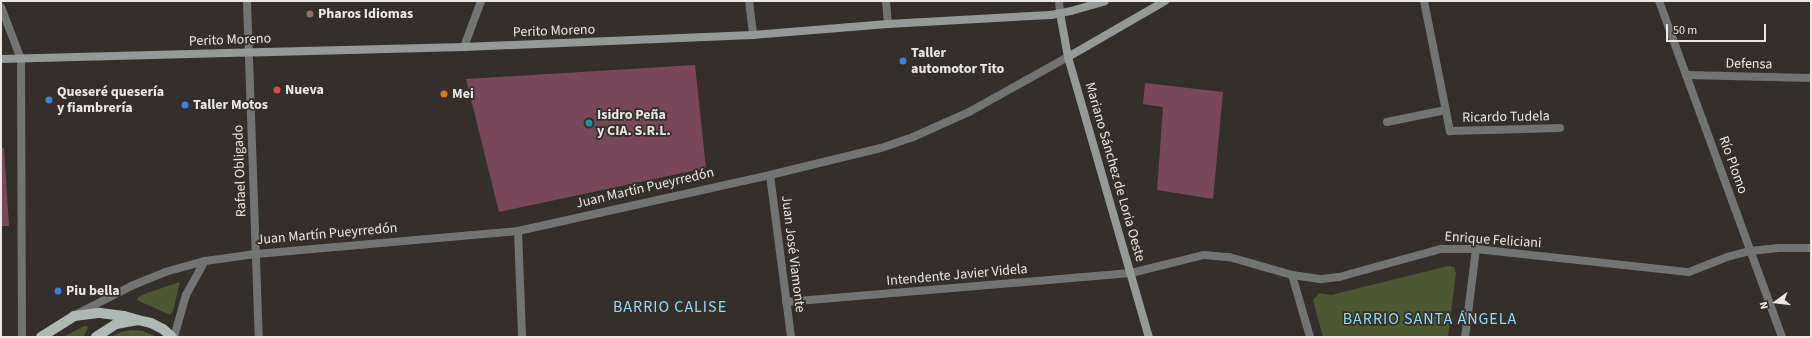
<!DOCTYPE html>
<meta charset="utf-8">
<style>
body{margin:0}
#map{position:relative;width:1812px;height:338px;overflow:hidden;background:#342f2b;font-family:"Source Sans 3",sans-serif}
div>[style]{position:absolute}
.green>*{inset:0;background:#4d5833}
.building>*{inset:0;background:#78485a}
.street>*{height:8px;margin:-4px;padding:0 4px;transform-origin:4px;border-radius:4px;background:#717473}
.secondary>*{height:8px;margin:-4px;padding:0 4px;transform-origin:4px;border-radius:4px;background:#959a99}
.primary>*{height:10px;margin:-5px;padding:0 5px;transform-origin:5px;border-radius:5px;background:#b0b8b6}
.dots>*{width:11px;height:11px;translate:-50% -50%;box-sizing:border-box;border:2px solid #342f2b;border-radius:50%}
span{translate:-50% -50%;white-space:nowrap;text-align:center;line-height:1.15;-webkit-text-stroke:3.5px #342f2b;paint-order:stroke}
.poi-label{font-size:14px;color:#eae7e4;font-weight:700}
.left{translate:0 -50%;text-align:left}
.street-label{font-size:14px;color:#eae7e4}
.quarter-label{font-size:16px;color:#94dbf6;letter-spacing:1px}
.frame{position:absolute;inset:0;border:2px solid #eae7e4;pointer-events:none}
.north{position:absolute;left:1756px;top:282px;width:40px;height:40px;-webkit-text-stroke:3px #342f2b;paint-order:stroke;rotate:255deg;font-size:11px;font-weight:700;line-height:16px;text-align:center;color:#eae7e4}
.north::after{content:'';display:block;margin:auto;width:14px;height:18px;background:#eae7e4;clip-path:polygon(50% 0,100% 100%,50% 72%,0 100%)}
.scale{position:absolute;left:1666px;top:24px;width:100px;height:18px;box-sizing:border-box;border:2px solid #eae7e4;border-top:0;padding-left:5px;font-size:12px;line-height:14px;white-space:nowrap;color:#eae7e4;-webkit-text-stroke:3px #342f2b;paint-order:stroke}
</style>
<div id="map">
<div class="green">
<i style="clip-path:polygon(1448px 266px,1454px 267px,1456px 273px,1448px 337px,1323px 337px,1313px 300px,1319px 293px,1331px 295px)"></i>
<i style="clip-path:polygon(180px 282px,173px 311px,170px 315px,137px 300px,138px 297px,147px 293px)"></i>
<i style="clip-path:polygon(84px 326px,87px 326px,88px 328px,83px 337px,63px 337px)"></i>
<i style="clip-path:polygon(132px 330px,143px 331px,157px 337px,111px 337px,121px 332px)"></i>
</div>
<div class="building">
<i style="clip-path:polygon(695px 65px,706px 168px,499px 212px,466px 79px)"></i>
<i style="clip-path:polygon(1145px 83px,1223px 92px,1213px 199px,1157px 190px,1163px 107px,1143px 104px)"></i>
<i style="clip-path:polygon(1px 148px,4px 148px,9px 226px,1px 226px)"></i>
</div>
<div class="street">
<i style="left:247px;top:1px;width:336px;rotate:88deg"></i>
<i style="left:749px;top:1px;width:34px;rotate:83deg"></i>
<i style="left:886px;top:1px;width:23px;rotate:85deg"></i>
<i style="left:1059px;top:1px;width:12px;rotate:85deg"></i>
<i style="left:1424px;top:1px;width:133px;rotate:78.7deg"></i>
<i style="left:1450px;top:131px;width:110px;rotate:-1.6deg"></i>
<i style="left:1659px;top:1px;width:358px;rotate:69.9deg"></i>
<i style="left:1px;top:7px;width:56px;rotate:69deg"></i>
<i style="left:21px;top:59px;width:278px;rotate:89.8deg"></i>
<i style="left:464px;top:47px;width:49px;rotate:-69.7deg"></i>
<i style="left:1686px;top:75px;width:125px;rotate:1.4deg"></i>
<i style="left:1387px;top:122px;width:60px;rotate:-11.5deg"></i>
<i style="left:770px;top:175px;width:163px;rotate:82.6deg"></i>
<i style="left:518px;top:231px;width:106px;rotate:87.8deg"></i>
<i style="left:1292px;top:275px;width:65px;rotate:73.8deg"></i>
<i style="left:786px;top:302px;width:346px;rotate:-4.8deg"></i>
<i style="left:1131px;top:273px;width:75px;rotate:-13.9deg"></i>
<i style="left:1204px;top:255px;width:25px;rotate:5deg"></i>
<i style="left:1229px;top:257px;width:66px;rotate:15.9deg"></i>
<i style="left:1292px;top:275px;width:30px;rotate:8deg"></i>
<i style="left:1322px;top:279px;width:17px;rotate:-7deg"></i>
<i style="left:1339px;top:277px;width:106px;rotate:-15.4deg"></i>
<i style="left:1441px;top:249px;width:35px"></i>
<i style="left:1476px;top:249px;width:214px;rotate:6.2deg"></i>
<i style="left:1689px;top:272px;width:41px;rotate:-21.5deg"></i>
<i style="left:1727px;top:257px;width:24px;rotate:-15deg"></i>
<i style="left:1750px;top:251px;width:27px;rotate:-6deg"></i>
<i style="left:1777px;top:248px;width:34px"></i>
<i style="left:77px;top:314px;width:61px;rotate:-27.4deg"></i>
<i style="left:131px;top:286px;width:37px;rotate:-22deg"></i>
<i style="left:165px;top:272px;width:41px;rotate:-15.4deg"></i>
<i style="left:205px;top:261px;width:51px;rotate:-7.8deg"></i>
<i style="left:256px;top:254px;width:263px;rotate:-5deg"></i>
<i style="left:518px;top:231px;width:258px;rotate:-12.5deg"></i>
<i style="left:770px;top:175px;width:114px;rotate:-13.7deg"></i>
<i style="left:881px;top:148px;width:34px;rotate:-19deg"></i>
<i style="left:913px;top:137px;width:61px;rotate:-24.1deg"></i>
<i style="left:969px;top:112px;width:113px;rotate:-29.1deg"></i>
<i style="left:174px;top:337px;width:44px;rotate:-74.1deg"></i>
<i style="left:186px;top:295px;width:39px;rotate:-61deg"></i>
<i style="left:1465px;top:337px;width:89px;rotate:-82.9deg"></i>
</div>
<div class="secondary">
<i style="left:1060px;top:13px;width:45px;rotate:79.7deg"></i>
<i style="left:1068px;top:57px;width:291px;rotate:73.9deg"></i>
<i style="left:1068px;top:57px;width:112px;rotate:-30deg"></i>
<i style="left:1px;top:59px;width:463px;rotate:-1.5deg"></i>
<i style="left:464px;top:47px;width:289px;rotate:-2.4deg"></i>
<i style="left:753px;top:35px;width:135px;rotate:-4.7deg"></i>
<i style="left:888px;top:24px;width:163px;rotate:-3.2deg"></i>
<i style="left:1051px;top:15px;width:20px;rotate:-11deg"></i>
<i style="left:1071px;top:11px;width:35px;rotate:-16deg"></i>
</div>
<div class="primary">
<i style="left:41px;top:337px;width:39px;rotate:-32deg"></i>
<i style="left:74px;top:316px;width:26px;rotate:-7deg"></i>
<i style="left:100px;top:313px;width:24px;rotate:7deg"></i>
<i style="left:124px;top:316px;width:15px;rotate:16deg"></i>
<i style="left:96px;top:337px;width:24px;rotate:-33deg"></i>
<i style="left:116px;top:324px;width:22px;rotate:-10deg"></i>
<i style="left:138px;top:320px;width:13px;rotate:13deg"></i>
<i style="left:151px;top:323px;width:13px;rotate:27deg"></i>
<i style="left:163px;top:329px;width:12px;rotate:42deg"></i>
</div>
<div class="dots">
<i style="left:310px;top:14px;background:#8d6e63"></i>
<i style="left:903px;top:61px;background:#3f7fe0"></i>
<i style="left:277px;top:90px;background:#e0444e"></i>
<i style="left:444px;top:94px;background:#e8710a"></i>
<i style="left:49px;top:100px;background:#3f7fe0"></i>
<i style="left:185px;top:105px;background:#3f7fe0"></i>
<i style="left:589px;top:123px;background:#0f9aa8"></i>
<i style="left:58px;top:291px;background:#3f7fe0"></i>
</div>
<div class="poi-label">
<span class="left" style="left:318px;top:14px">Pharos Idiomas</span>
<span class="left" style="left:911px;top:61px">Taller<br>automotor Tito</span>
<span class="left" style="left:285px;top:90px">Nueva</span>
<span class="left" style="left:57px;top:100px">Queseré quesería<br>y fiambrería</span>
<span class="left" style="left:452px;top:94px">Mei</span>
<span class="left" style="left:193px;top:105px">Taller Motos</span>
<span class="left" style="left:597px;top:123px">Isidro Peña<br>y CIA. S.R.L.</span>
<span class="left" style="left:66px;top:291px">Piu bella</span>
</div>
<div class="street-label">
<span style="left:554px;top:31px;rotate:-2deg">Perito Moreno</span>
<span style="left:230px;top:40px;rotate:-2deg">Perito Moreno</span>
<span style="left:1749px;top:64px;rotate:1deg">Defensa</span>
<span style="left:1506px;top:117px;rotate:-1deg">Ricardo Tudela</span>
<span style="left:1733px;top:165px;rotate:70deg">Río Plomo</span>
<span style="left:240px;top:171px;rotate:-92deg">Rafael Obligado</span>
<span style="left:1115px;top:172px;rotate:74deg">Mariano Sánchez de Loria Oeste</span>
<span style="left:645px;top:188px;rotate:-13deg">Juan Martín Pueyrredón</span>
<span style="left:327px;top:234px;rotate:-5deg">Juan Martín Pueyrredón</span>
<span style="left:1493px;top:240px;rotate:4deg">Enrique Feliciani</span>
<span style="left:793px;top:254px;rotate:83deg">Juan José Viamonte</span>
<span style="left:957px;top:275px;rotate:-5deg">Intendente Javier Videla</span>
</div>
<div class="quarter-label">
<span style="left:670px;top:307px">BARRIO CALISE</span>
<span style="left:1430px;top:319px">BARRIO SANTA ÁNGELA</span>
</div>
<div class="frame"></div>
<div class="north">N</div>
<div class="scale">50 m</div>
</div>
